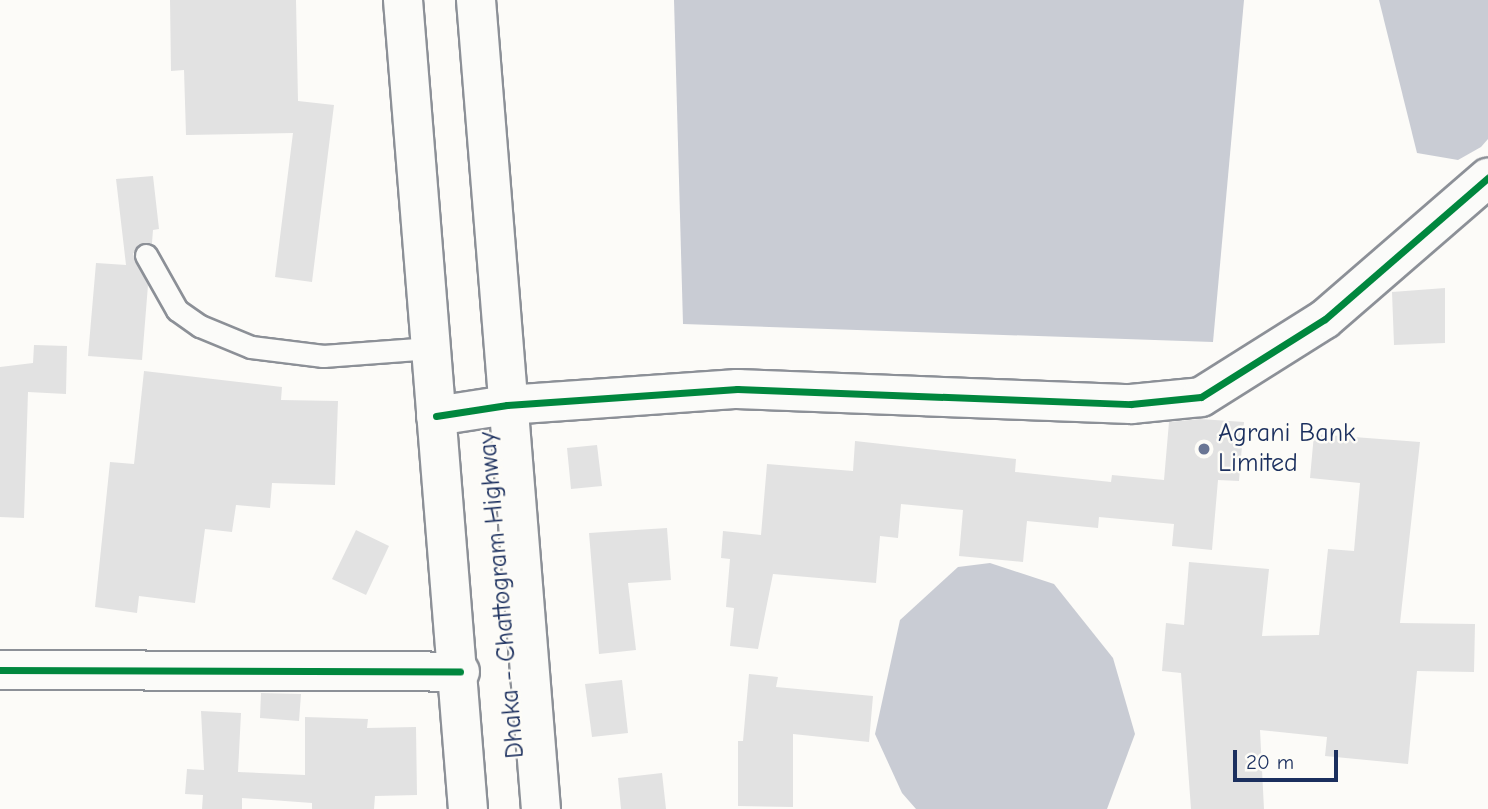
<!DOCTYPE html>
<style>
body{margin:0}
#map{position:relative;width:1488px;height:809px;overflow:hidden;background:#fcfbf8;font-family:"Comic Neue",sans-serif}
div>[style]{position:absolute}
.water>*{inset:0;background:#c9ccd4}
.building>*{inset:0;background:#e2e2e2}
.roads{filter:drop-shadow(2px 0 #8c9097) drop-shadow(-2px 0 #8c9097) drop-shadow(0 2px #8c9097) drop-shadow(0 -2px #8c9097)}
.lane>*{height:21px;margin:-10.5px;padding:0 10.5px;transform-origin:10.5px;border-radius:10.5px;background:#fbfbf9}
.street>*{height:38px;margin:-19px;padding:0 19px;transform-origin:19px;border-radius:19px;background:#fbfbf9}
.highway>*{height:38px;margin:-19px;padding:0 19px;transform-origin:19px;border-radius:19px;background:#fbfbf9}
.cycleway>*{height:7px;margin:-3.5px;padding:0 3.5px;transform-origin:3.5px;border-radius:3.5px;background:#00873e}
.dots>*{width:19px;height:19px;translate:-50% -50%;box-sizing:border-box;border:4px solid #fdfcf7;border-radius:50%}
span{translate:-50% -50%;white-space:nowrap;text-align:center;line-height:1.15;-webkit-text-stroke:5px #fdfcf7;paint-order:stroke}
.poi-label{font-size:26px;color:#1b2f5e}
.left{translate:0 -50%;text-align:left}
.street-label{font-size:26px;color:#1b2f5e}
.scale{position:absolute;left:1233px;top:750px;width:105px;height:32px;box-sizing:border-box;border:4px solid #1b2f5e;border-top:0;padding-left:9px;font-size:21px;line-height:24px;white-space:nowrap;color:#1b2f5e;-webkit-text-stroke:5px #fdfcf7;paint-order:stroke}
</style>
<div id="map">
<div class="water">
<i style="clip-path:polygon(674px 0,1244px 0,1213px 342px,683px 324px)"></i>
<i style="clip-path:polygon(1379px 0,1488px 0,1488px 139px,1481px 147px,1458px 160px,1417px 153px)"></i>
<i style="clip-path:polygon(990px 563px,1054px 584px,1113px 658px,1135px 734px,1107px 809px,916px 809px,902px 793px,875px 734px,900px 620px,958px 567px)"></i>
</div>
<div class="building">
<i style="clip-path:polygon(170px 0,296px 0,298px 101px,334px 105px,312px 282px,275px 277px,293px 133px,186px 135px,184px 70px,171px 71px)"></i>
<i style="clip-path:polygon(153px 176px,159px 229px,153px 230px,152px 243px,139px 244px,133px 254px,148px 285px,142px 360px,88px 356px,96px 263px,126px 265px,116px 179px)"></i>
<i style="clip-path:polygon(1445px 288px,1445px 343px,1394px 345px,1392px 292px)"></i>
<i style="clip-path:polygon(34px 345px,67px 346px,66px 394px,28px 392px,24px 518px,0 517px,0 367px,33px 363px)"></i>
<i style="clip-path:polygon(144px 371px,282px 387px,281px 400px,338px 401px,335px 485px,272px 483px,270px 508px,236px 505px,232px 532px,205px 529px,195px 603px,139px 596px,137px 613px,95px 607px,110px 462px,134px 464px)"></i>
<i style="clip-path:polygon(1200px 419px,1244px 422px,1239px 481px,1218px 480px,1212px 550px,1172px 546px,1174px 524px,1099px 517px,1098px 528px,1027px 521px,1023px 562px,959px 556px,963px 510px,901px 504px,898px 538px,880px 536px,876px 583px,773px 574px,758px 649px,730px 646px,734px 608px,726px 607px,730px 559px,721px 558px,723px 531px,761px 535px,767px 464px,853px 471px,855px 441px,1016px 459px,1015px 472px,1111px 482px,1112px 475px,1164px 480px,1169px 422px)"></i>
<i style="clip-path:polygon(1314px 434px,1420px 442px,1400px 623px,1475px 624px,1474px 672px,1417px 671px,1408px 764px,1325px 756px,1327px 737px,1260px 730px,1264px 809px,1191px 809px,1181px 673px,1162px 671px,1166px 623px,1184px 625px,1189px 562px,1269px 569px,1262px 636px,1319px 635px,1328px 549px,1354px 551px,1360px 483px,1310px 478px)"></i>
<i style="clip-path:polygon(597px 445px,602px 486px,571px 489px,567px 448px)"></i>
<i style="clip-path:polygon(667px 528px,671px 580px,628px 583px,636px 650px,599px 654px,589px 533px)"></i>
<i style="clip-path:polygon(356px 530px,389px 546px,366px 595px,332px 579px)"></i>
<i style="clip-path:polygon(749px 674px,778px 677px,776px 687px,873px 696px,869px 742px,793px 734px,793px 807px,738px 806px,738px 741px,743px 741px)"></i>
<i style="clip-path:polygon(622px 680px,628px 733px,592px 737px,585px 684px)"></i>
<i style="clip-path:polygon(261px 693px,301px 694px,299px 721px,260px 718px)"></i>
<i style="clip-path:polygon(201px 711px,241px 713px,238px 772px,305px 775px,305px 717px,368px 719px,367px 728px,416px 727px,417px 795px,375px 796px,374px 809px,312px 809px,312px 803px,242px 798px,242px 809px,202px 809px,203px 795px,185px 794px,187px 769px,204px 770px)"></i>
<i style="clip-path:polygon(662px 773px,666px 809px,621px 809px,618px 778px)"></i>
</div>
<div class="roads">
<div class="lane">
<i style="left:146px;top:255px;width:63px;rotate:60.6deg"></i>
<i style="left:177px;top:310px;width:28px;rotate:35deg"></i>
<i style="left:200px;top:326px;width:55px;rotate:22.4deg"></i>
<i style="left:251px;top:347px;width:73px;rotate:7.1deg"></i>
<i style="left:323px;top:356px;width:108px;rotate:-4.2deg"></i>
</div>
<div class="street">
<i style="left:436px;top:416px;width:72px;rotate:-8.8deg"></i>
<i style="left:507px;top:405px;width:231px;rotate:-4deg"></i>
<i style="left:737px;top:389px;width:394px;rotate:2.2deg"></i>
<i style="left:1131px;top:404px;width:70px;rotate:-5.7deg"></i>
<i style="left:1201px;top:397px;width:146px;rotate:-32.2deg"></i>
<i style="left:1325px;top:319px;width:216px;rotate:-40.9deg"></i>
<i style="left:0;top:670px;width:460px;rotate:0.2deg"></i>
</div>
<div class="highway">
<i style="left:403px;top:0;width:812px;rotate:85.41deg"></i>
<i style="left:476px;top:0;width:812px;rotate:85.41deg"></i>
</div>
</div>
<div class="cycleway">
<i style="left:436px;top:416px;width:72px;rotate:-8.8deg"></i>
<i style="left:507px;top:405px;width:231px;rotate:-4deg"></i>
<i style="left:737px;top:389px;width:394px;rotate:2.2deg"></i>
<i style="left:1131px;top:404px;width:70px;rotate:-5.7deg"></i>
<i style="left:1201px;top:397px;width:146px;rotate:-32.2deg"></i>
<i style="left:1325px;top:319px;width:216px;rotate:-40.9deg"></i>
<i style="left:0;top:670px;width:460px;rotate:0.2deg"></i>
</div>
<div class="dots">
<i style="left:1204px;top:449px;background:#6a7694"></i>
</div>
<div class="poi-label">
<span class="left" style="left:1218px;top:449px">Agrani Bank<br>Limited</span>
</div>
<div class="street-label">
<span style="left:502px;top:595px;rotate:-95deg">Dhaka - Chattogram Highway</span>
</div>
<div class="scale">20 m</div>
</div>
